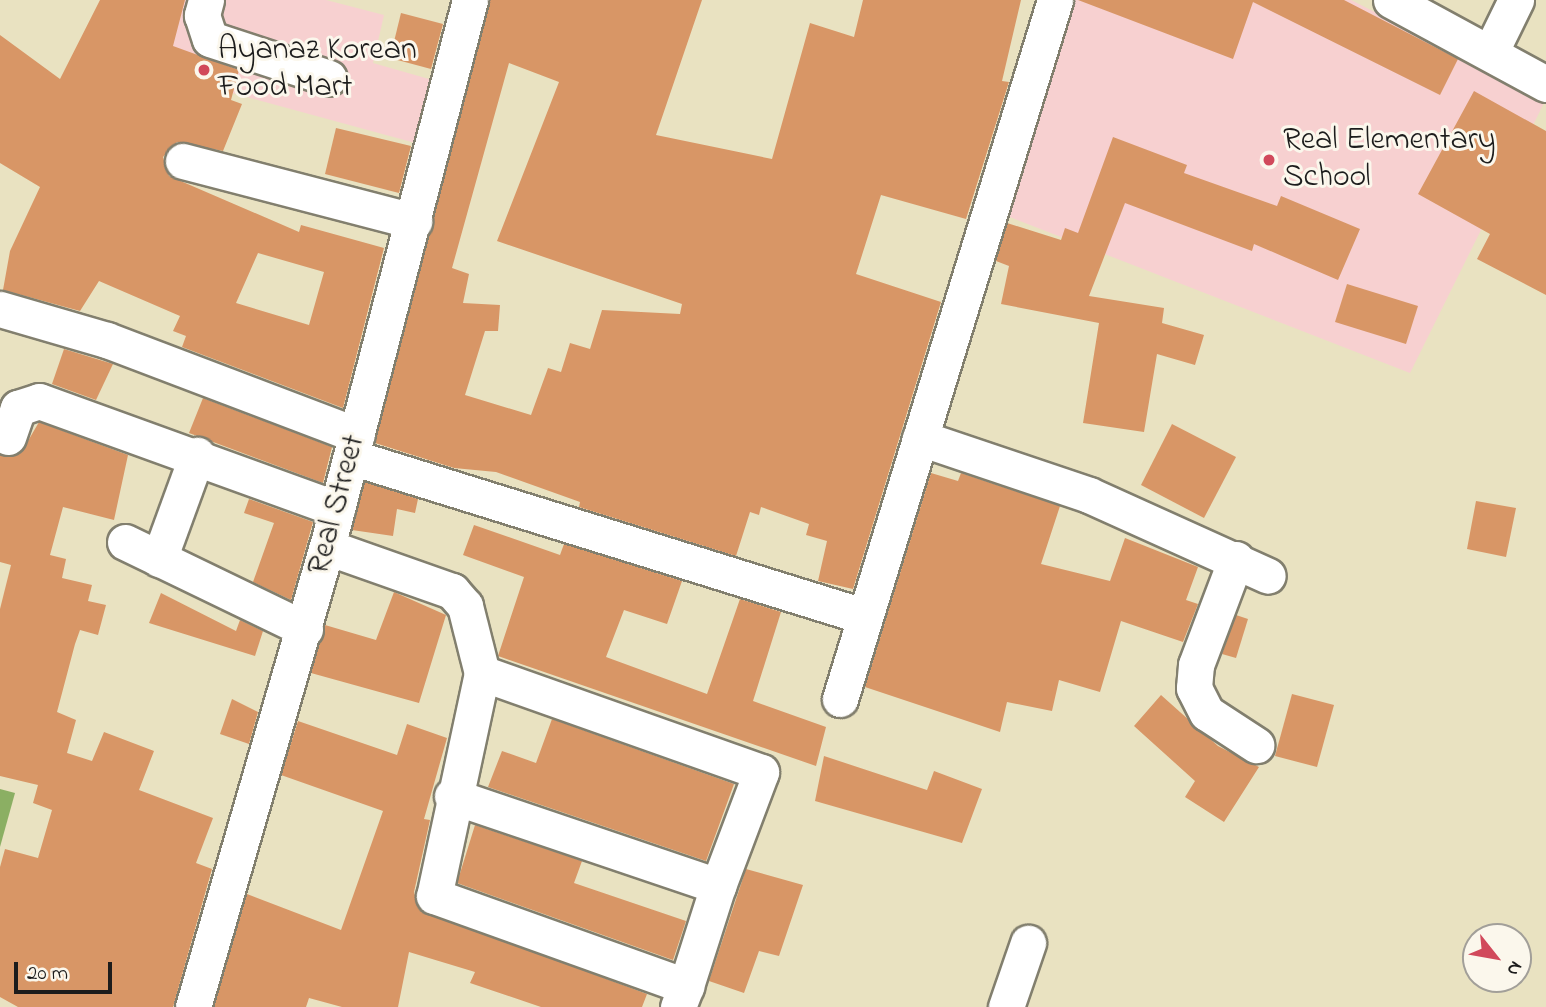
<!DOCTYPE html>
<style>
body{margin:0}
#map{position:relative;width:1546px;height:1007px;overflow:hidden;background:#e9e2c1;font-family:"Indie Flower",sans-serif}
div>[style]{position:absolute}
.built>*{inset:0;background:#f7d0d0}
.forest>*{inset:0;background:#8baf63}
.building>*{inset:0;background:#d89666}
.roads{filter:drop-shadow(2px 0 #827f6e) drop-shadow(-2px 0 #827f6e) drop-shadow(0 2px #827f6e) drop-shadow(0 -2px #827f6e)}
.minor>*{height:35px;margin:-17.5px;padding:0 17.5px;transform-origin:17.5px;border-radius:17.5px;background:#fff}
.dots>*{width:19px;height:19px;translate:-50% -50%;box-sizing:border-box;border:4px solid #fbf7ec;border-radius:50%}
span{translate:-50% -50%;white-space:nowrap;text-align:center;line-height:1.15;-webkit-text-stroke:6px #fbf7ec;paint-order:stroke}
.poi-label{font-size:32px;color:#1c1c1c}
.left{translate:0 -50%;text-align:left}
.street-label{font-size:32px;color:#1c1c1c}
.north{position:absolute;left:1462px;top:923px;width:70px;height:70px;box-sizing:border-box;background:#fbf7ec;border:2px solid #a29f99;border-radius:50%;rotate:121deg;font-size:19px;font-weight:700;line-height:28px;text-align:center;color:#1c1c1c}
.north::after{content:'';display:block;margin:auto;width:24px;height:32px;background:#d1495b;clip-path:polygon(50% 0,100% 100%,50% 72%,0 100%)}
.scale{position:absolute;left:14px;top:962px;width:98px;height:32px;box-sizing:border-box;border:4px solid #1c1c1c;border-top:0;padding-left:9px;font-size:21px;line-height:24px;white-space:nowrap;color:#1c1c1c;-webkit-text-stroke:5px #fbf7ec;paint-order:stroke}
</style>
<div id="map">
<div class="built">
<i style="clip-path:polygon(100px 0,326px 0,384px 15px,373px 63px,436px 81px,419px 144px,85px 53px)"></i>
<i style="clip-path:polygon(1070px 0,1351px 0,1546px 99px,1410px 373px,1002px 214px)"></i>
</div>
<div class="forest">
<i style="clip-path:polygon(0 789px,15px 793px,0 847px)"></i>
</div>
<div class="building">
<i style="clip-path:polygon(evenodd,100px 0,185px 0,173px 46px,239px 70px,231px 100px,242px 104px,223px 151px,177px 142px,163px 157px,169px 176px,299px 232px,301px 225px,384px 248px,343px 408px,182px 347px,186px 336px,173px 331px,180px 316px,99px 281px,80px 311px,3px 290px,10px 251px,40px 187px,0 163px,0 35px,60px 79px,100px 0,258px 253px,324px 272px,309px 325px,236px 303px,258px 253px)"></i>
<i style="clip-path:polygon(evenodd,490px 0,702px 0,656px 135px,772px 159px,810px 23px,854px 37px,863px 0,1021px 0,1002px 81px,1009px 82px,966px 219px,881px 195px,856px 274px,941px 302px,853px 589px,818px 581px,827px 541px,806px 535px,809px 524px,761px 507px,759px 515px,750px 512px,736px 556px,579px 507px,580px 502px,496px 472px,454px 468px,375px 443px,490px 0,509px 63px,559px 82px,497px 241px,682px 304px,680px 314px,602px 310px,590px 349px,570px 343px,561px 372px,548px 368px,531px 415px,465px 395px,485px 331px,498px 331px,500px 305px,463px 303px,469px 274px,452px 268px,509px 63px)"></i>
<i style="clip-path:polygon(1078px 0,1344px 0,1458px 59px,1440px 95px,1253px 2px,1233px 59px)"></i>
<i style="clip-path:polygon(401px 13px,443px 24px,431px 69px,390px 58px)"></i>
<i style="clip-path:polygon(1474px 91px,1546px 131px,1546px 295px,1477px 259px,1490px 234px,1418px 194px)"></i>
<i style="clip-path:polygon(336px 128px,411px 146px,399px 193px,325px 174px)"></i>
<i style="clip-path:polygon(1113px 137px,1187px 165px,1184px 173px,1277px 206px,1281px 196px,1360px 229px,1338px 280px,1254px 244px,1252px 251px,1125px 203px,1089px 296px,1164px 308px,1162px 323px,1204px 335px,1195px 365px,1157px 354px,1144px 432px,1083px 423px,1099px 323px,1001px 304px,1009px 266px,996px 261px,1007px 223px,1061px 240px,1065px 228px,1078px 233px)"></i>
<i style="clip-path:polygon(1347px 284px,1418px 306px,1406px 344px,1335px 322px)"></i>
<i style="clip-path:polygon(64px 349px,113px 364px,96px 400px,52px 384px)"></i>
<i style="clip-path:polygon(203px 398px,332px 447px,323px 483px,189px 433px)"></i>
<i style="clip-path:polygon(39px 422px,128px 455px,114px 520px,63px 507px,50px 555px,66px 559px,62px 578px,92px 585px,88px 601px,106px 605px,98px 635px,80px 630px,75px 644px,57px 712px,76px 720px,67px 753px,92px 761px,104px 732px,154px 751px,139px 790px,213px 818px,196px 863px,212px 869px,173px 1007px,18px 1007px,0 997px,0 867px,5px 849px,38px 858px,52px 810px,33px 803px,38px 785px,0 776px,0 609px,11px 565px,0 562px,0 455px,21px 453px)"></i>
<i style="clip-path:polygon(1172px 424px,1236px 457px,1204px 518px,1141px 485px)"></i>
<i style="clip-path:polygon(931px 473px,958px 481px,961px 473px,1060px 506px,1041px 564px,1110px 581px,1125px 538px,1198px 567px,1186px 600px,1198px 604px,1183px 642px,1121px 621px,1100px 692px,1059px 680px,1052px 711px,1007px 702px,1000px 732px,865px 687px)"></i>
<i style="clip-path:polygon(365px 482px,418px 499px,415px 513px,397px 509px,393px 536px,352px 530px)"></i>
<i style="clip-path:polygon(249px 499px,313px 522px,291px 600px,253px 582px,274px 523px,244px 513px)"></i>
<i style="clip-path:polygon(1476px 501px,1516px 508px,1506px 557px,1467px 549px)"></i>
<i style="clip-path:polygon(474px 525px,560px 555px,564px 544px,682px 581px,667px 624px,624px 610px,606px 657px,707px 694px,740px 599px,781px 612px,753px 701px,826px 727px,816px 766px,498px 656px,524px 577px,463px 555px)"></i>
<i style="clip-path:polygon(394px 592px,446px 615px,419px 703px,311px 673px,325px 625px,376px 640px)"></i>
<i style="clip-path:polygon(161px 593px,236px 631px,240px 620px,263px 631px,255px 656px,149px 623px)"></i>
<i style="clip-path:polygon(1236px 615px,1248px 619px,1236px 658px,1222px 654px)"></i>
<i style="clip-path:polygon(1292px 694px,1334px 705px,1317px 767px,1275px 756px)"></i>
<i style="clip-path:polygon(1161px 695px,1218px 746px,1259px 767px,1224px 822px,1185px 797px,1195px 781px,1134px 726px)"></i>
<i style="clip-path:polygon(232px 699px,258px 712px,249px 744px,220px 734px)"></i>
<i style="clip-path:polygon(552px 719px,734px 784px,706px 861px,488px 787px,502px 751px,536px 763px)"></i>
<i style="clip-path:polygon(298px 721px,397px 755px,407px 724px,447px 738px,424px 819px,430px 820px,414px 892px,419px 909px,647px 994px,642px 1007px,541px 1007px,470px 983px,475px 972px,409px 952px,398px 1007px,342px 1007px,309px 998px,306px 1007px,214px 1007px,247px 894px,341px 930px,383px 811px,281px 775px)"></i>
<i style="clip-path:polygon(824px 756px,927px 790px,934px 771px,982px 789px,962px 843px,815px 801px)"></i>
<i style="clip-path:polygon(475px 825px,582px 861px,574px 883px,686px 921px,673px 960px,457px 883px)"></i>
<i style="clip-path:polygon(746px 869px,803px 885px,779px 956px,759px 951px,744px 993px,709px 981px)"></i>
</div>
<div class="roads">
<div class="minor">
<i style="left:206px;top:0;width:16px;rotate:105deg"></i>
<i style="left:202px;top:15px;width:25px;rotate:72deg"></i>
<i style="left:210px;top:39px;width:125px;rotate:18.1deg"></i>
<i style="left:1391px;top:0;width:176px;rotate:28.5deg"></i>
<i style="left:1491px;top:51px;width:57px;rotate:-63.9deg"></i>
<i style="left:183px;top:161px;width:239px;rotate:14.6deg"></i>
<i style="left:0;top:309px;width:111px;rotate:16.2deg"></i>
<i style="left:107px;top:340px;width:267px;rotate:20.8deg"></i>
<i style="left:8px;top:437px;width:31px;rotate:-71deg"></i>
<i style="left:18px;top:408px;width:22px;rotate:-18deg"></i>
<i style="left:39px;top:401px;width:317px;rotate:19.9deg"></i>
<i style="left:920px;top:438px;width:178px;rotate:18.6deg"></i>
<i style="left:1089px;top:495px;width:196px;rotate:24.3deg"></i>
<i style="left:351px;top:457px;width:536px;rotate:17.25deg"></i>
<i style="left:125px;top:542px;width:200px;rotate:25.8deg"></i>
<i style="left:327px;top:547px;width:133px;rotate:19.4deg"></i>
<i style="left:452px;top:591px;width:20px;rotate:49deg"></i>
<i style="left:465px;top:606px;width:69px;rotate:75.8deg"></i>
<i style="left:159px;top:559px;width:111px;rotate:-69.9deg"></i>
<i style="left:1236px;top:559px;width:113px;rotate:110.7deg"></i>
<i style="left:1196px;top:665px;width:23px;rotate:95deg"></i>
<i style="left:1194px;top:688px;width:28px;rotate:63deg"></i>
<i style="left:1207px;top:713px;width:59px;rotate:33.1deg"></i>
<i style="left:840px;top:699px;width:731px;rotate:-72.9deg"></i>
<i style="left:452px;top:796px;width:281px;rotate:18.7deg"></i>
<i style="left:193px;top:1007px;width:479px;rotate:-73.8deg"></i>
<i style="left:327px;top:547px;width:565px;rotate:-75.35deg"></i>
<i style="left:678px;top:1007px;width:22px;rotate:-69deg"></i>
<i style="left:686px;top:986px;width:105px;rotate:-72.3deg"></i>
<i style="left:718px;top:886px;width:122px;rotate:-69.3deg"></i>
<i style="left:761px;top:772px;width:296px;rotate:-160.5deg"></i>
<i style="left:482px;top:673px;width:228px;rotate:102.1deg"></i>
<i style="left:434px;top:896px;width:268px;rotate:19.7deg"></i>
<i style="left:1006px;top:1007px;width:68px;rotate:-71deg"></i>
</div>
</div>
<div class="dots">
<i style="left:204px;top:70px;background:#d1495b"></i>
<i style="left:1269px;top:160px;background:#d1495b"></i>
</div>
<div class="poi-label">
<span class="left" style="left:218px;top:70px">Ayanaz Korean<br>Food Mart</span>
<span class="left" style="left:1283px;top:160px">Real Elementary<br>School</span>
</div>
<div class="street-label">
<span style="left:338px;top:505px;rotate:-75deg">Real Street</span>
</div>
<div class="north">N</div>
<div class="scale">20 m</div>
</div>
